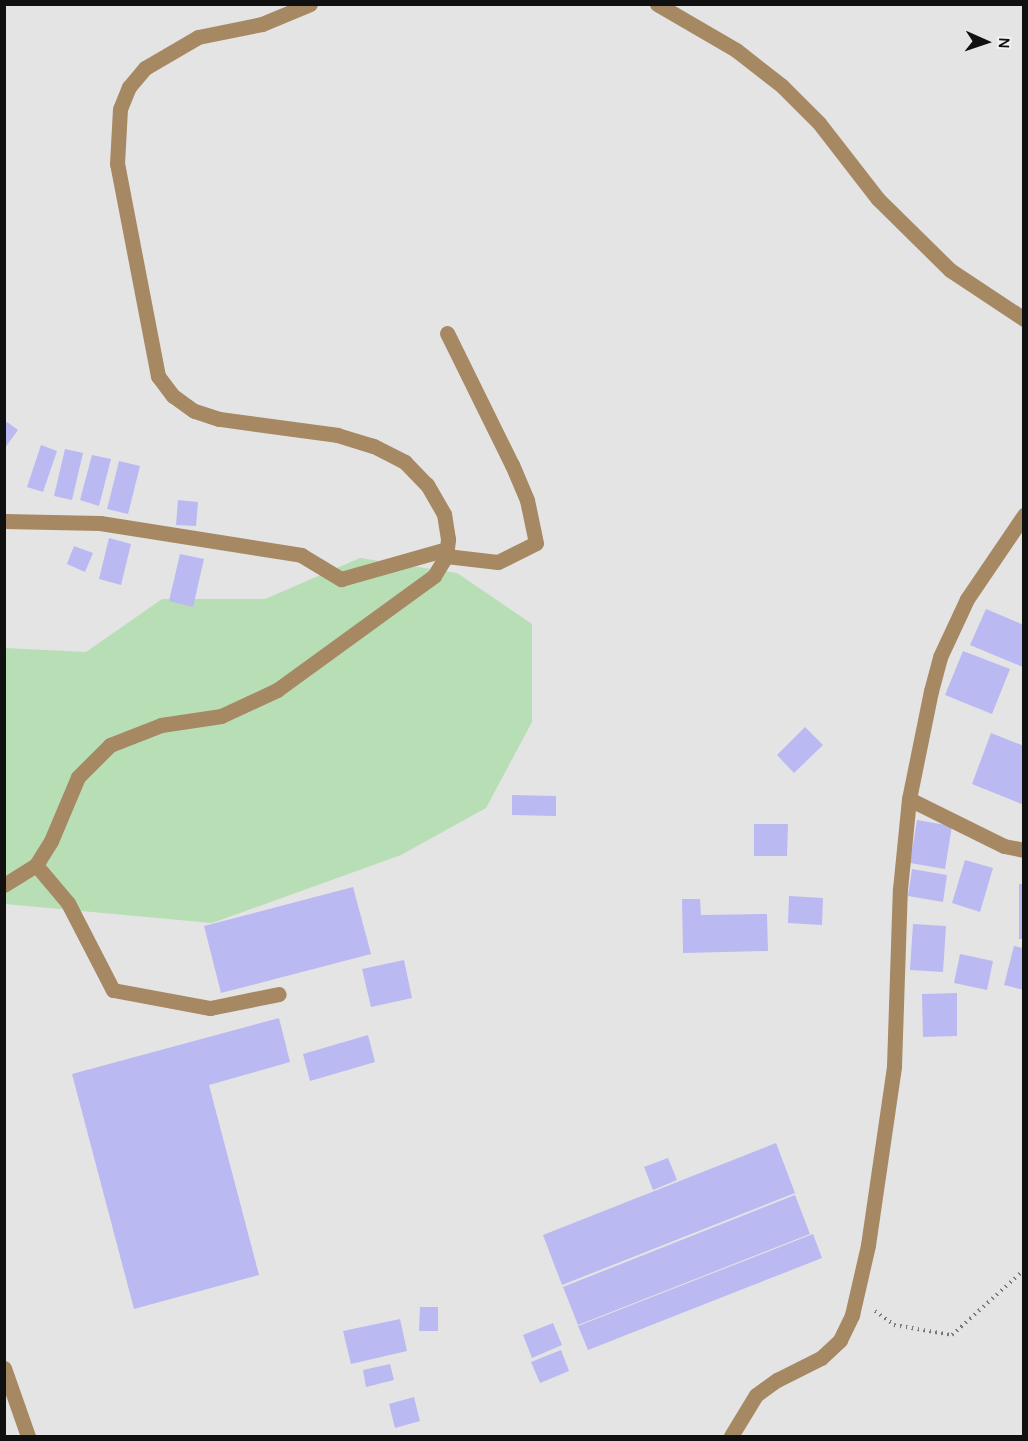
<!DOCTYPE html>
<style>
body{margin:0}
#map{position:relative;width:1028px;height:1441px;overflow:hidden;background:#e4e4e5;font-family:Karla,sans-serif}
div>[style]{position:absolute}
.green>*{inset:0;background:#b8deb6}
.building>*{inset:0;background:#bbb9f1}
.path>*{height:4px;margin-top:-2px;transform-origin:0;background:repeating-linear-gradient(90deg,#79797a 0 1.5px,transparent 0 6px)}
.lane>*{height:15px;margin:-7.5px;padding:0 7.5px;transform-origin:7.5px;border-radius:7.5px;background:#a68863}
.street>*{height:15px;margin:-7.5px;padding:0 7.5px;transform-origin:7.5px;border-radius:7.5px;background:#a68863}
span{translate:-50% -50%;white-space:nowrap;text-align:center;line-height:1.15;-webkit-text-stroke:5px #f1f1f2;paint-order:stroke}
.frame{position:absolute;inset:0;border:6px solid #101011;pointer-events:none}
.north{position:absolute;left:956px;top:12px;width:60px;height:60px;-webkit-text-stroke:4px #f1f1f2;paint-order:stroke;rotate:93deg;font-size:16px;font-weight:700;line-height:24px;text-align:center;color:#101011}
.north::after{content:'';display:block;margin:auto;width:21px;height:27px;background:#101011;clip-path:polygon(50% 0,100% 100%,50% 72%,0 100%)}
</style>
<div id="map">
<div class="green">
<i style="clip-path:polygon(360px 558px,457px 573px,532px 624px,532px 722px,486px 808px,401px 855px,212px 923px,5px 904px,5px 648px,86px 652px,162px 599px,265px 599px)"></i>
</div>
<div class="building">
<i style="clip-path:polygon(7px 422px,18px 430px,4px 449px,4px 426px)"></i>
<i style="clip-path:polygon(41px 445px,57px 451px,43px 492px,27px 487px)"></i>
<i style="clip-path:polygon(65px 449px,83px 453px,72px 500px,54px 496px)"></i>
<i style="clip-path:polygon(92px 455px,111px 459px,99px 506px,80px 500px)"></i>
<i style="clip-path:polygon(119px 461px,140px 466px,128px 514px,107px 509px)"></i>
<i style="clip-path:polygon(178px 500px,198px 502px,196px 526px,176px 525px)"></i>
<i style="clip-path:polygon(109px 538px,131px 544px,121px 585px,99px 579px)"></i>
<i style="clip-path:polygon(74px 546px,93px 553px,85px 572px,67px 564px)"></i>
<i style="clip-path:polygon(180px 554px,204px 559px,193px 607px,169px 601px)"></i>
<i style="clip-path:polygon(986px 609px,1024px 625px,1023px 667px,970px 645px)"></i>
<i style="clip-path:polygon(963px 651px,1010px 669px,992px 714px,945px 695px)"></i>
<i style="clip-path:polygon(805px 727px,823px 745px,794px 773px,777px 755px)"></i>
<i style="clip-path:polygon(991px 733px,1024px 746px,1024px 805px,972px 784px)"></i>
<i style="clip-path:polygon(512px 795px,556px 796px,556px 816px,512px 815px)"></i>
<i style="clip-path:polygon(917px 820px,952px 826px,945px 869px,910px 863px)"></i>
<i style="clip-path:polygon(754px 824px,788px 824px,787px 856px,754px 856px)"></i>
<i style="clip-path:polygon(965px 860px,993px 868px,980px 912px,952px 903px)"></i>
<i style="clip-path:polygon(912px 869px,947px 875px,943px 902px,908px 896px)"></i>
<i style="clip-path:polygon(1019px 884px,1024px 884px,1024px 939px,1019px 939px)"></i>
<i style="clip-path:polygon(353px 887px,371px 954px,221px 993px,204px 926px)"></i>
<i style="clip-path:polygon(789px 896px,823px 898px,822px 925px,788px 923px)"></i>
<i style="clip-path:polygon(682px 899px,700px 899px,701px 915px,767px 914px,768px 951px,683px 953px)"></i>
<i style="clip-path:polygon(913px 924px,946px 926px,943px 972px,910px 970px)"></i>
<i style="clip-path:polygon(1014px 946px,1024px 948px,1024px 990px,1004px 985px)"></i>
<i style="clip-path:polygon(960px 954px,993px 961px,987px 990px,954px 983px)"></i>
<i style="clip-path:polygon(404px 960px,412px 998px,371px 1007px,362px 969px)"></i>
<i style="clip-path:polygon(957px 993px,957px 1036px,923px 1037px,922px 994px)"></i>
<i style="clip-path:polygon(279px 1018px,290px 1062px,209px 1085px,259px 1275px,134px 1309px,72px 1074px)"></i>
<i style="clip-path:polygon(368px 1035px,375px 1062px,310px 1081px,303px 1054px)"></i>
<i style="clip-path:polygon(776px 1143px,795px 1193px,562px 1285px,543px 1235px)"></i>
<i style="clip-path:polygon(668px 1158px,677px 1180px,653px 1190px,644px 1167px)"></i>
<i style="clip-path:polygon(795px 1195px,810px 1234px,578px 1325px,563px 1287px)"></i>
<i style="clip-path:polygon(813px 1234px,822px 1258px,588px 1350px,578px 1326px)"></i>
<i style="clip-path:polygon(420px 1307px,438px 1307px,438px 1331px,419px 1331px)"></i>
<i style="clip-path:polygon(400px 1319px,407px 1351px,351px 1364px,343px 1331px)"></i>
<i style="clip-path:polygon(553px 1323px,562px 1345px,532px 1358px,523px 1335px)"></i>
<i style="clip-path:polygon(561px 1350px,569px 1371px,540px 1383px,531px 1362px)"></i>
<i style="clip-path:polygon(390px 1364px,394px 1380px,366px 1387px,363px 1370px)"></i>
<i style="clip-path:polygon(414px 1397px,420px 1421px,395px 1428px,389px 1404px)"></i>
</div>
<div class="path">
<i style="left:875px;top:1311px;width:24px;rotate:36deg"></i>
<i style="left:894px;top:1325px;width:59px;rotate:9.8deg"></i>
<i style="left:952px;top:1335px;width:97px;rotate:-42.1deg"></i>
</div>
<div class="lane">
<i style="left:4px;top:521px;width:96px;rotate:1.2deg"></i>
<i style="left:100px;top:523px;width:204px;rotate:9deg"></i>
<i style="left:301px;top:555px;width:47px;rotate:31deg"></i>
<i style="left:341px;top:579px;width:110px;rotate:-15.8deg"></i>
<i style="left:36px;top:865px;width:50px;rotate:49.9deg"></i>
<i style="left:68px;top:903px;width:98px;rotate:62.7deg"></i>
<i style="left:113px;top:990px;width:99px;rotate:10.5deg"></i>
<i style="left:210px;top:1008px;width:70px;rotate:-11.5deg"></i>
</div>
<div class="street">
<i style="left:657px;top:4px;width:91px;rotate:30.2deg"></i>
<i style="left:736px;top:50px;width:58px;rotate:38deg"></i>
<i style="left:782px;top:86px;width:52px;rotate:45deg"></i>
<i style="left:819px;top:123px;width:96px;rotate:52.2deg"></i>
<i style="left:878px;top:199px;width:101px;rotate:44.6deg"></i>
<i style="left:950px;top:270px;width:89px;rotate:33.5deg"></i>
<i style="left:446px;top:556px;width:52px;rotate:6.6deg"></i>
<i style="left:498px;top:562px;width:42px;rotate:-26.6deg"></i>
<i style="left:536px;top:543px;width:44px;rotate:-101.8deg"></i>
<i style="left:527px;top:500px;width:38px;rotate:-113deg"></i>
<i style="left:512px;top:465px;width:147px;rotate:-116.2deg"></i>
<i style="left:909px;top:799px;width:106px;rotate:26.3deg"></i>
<i style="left:1004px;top:846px;width:20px;rotate:11deg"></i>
<i style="left:4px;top:885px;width:38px;rotate:-32deg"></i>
<i style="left:36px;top:865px;width:28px;rotate:-58deg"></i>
<i style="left:51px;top:841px;width:69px;rotate:-67.1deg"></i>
<i style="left:78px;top:777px;width:45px;rotate:-45deg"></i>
<i style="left:110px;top:745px;width:55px;rotate:-21.4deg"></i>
<i style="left:161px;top:725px;width:61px;rotate:-8.5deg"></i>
<i style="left:221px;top:716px;width:62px;rotate:-24.9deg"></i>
<i style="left:277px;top:690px;width:194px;rotate:-36deg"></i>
<i style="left:434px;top:576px;width:23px;rotate:-59deg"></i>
<i style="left:446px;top:556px;width:17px;rotate:-83deg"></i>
<i style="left:448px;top:539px;width:25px;rotate:-99deg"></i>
<i style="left:444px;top:514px;width:34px;rotate:-120deg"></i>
<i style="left:427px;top:485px;width:32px;rotate:-134deg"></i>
<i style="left:405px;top:462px;width:36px;rotate:-153deg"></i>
<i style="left:373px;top:446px;width:37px;rotate:-163deg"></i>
<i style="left:338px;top:435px;width:120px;rotate:-172.3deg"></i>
<i style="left:219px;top:419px;width:26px;rotate:-162deg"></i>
<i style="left:194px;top:411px;width:26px;rotate:-144deg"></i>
<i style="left:173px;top:396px;width:25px;rotate:-127deg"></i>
<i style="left:158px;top:376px;width:216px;rotate:-100.9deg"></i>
<i style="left:117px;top:164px;width:55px;rotate:-86.9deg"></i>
<i style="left:120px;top:109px;width:24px;rotate:-68deg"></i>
<i style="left:129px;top:87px;width:25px;rotate:-50deg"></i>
<i style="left:145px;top:68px;width:61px;rotate:-30.3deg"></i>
<i style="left:198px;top:37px;width:65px;rotate:-11.5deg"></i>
<i style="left:262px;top:24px;width:52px;rotate:-22.6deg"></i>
<i style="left:4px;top:1368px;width:72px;rotate:70.6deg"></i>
<i style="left:731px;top:1436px;width:48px;rotate:-58.6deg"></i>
<i style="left:756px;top:1395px;width:26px;rotate:-36deg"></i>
<i style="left:777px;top:1380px;width:49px;rotate:-26.6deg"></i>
<i style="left:821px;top:1358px;width:26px;rotate:-43deg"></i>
<i style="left:840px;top:1340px;width:28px;rotate:-64deg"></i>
<i style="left:852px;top:1315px;width:72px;rotate:-77.1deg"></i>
<i style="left:868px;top:1245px;width:181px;rotate:-81.7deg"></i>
<i style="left:894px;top:1066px;width:177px;rotate:-88.1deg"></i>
<i style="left:900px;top:889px;width:90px;rotate:-84.3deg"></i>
<i style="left:909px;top:799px;width:110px;rotate:-78.5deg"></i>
<i style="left:931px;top:691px;width:35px;rotate:-75deg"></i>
<i style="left:940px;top:657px;width:64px;rotate:-65deg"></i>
<i style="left:967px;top:599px;width:102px;rotate:-55.8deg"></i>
</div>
<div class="frame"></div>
<div class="north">N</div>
</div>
